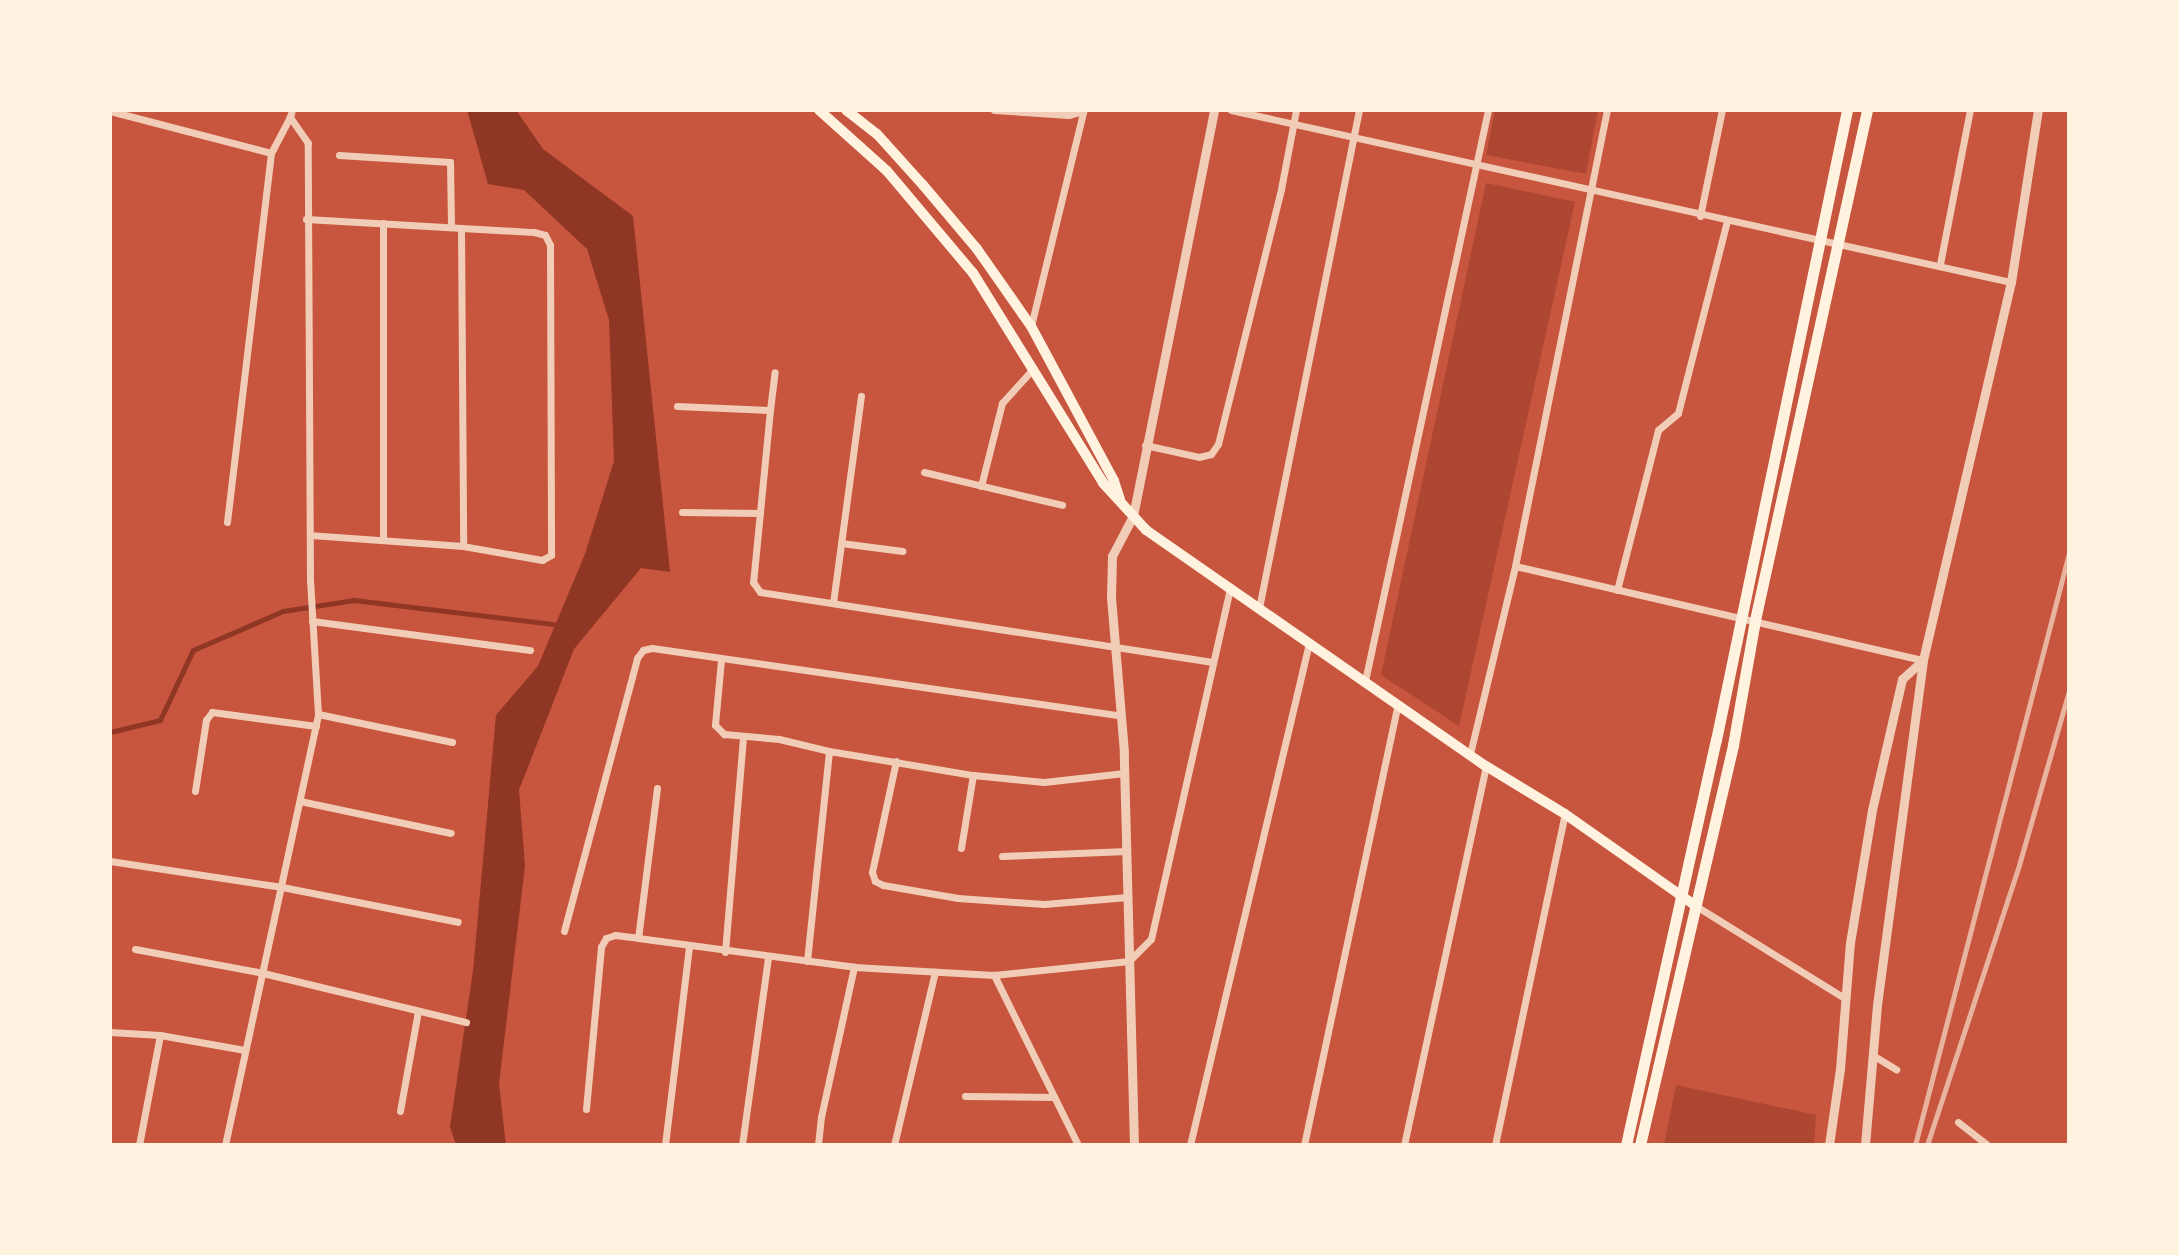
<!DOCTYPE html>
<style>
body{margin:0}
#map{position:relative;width:2179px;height:1255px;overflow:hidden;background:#c8553d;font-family:"Golos Text",sans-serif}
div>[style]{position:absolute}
.green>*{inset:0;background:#ae4732}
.water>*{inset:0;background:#8f3625}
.stream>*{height:5px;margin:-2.5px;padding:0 2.5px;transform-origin:2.5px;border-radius:2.5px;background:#8f3625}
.minor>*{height:7px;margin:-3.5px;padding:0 3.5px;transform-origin:3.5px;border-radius:3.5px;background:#f1ccb7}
.tertiary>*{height:9px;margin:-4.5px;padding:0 4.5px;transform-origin:4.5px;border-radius:4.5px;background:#f1ccb7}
.secondary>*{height:10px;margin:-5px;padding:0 5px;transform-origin:5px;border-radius:5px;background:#fff3e0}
.primary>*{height:11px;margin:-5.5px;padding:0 5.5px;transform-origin:5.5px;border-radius:5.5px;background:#fff3e0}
.rail>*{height:5px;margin:-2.5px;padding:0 2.5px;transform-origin:2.5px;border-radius:2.5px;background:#e9b49f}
span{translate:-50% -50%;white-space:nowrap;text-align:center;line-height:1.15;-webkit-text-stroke:8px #fff3e0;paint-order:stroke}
.frame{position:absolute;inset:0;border:112px solid #fff3e0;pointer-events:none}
</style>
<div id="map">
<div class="green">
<i style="clip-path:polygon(1495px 110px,1598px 110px,1586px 174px,1486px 155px)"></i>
<i style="clip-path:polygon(1486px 183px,1575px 202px,1459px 726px,1381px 675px)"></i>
<i style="clip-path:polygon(1676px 1085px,1816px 1115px,1814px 1145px,1664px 1145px)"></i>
</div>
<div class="water">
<i style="clip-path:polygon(467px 110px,516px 110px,543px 149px,633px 216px,670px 572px,641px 568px,574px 649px,519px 790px,525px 866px,499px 1084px,506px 1145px,456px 1145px,450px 1127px,473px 971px,496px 715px,538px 666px,585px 554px,614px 461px,609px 320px,587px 249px,524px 190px,488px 184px)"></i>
</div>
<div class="stream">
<i style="left:110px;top:732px;width:51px;rotate:-13.5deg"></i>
<i style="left:160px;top:720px;width:77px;rotate:-64.8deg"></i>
<i style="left:193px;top:650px;width:98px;rotate:-23.4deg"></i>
<i style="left:283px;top:611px;width:72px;rotate:-8.8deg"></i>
<i style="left:354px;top:600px;width:209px;rotate:6.9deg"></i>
</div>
<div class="minor">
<i style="left:994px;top:110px;width:75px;rotate:3.8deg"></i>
<i style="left:1069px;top:115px;width:15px;rotate:-16deg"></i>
<i style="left:1231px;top:110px;width:799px;rotate:12.44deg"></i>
<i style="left:110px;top:111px;width:166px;rotate:14.6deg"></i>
<i style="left:339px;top:155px;width:111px;rotate:3.6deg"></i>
<i style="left:450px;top:162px;width:65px;rotate:89.1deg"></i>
<i style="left:1700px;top:216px;width:108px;rotate:-78.3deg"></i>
<i style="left:306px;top:219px;width:228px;rotate:3.3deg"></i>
<i style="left:534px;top:232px;width:11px;rotate:15deg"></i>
<i style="left:545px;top:235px;width:11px;rotate:63deg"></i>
<i style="left:550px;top:245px;width:310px;rotate:89.8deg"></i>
<i style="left:551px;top:555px;width:10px;rotate:151deg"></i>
<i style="left:542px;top:560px;width:80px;rotate:-170deg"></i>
<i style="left:463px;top:546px;width:152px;rotate:-175.9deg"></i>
<i style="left:461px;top:228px;width:318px;rotate:89.6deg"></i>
<i style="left:1940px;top:264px;width:157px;rotate:-79deg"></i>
<i style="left:1031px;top:326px;width:220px;rotate:-76.3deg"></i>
<i style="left:677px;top:406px;width:93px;rotate:2.5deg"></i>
<i style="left:770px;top:410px;width:38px;rotate:-83deg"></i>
<i style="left:770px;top:410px;width:173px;rotate:95.6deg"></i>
<i style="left:753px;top:582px;width:12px;rotate:55deg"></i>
<i style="left:760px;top:592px;width:458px;rotate:8.8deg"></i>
<i style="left:1145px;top:445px;width:55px;rotate:12.5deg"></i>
<i style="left:1199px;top:457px;width:12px;rotate:-14deg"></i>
<i style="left:1211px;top:454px;width:12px;rotate:-55deg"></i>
<i style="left:1218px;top:444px;width:263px;rotate:-76.1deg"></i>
<i style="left:1281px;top:189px;width:80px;rotate:-79.2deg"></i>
<i style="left:924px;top:472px;width:142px;rotate:13.4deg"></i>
<i style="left:981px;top:486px;width:86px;rotate:-75.8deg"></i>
<i style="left:1002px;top:403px;width:45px;rotate:-47.7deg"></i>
<i style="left:682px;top:512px;width:78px;rotate:0.7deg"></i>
<i style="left:227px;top:522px;width:372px;rotate:-83.2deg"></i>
<i style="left:271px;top:153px;width:41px;rotate:-62.2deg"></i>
<i style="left:383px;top:538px;width:315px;rotate:-90deg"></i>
<i style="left:841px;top:543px;width:62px;rotate:7.5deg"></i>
<i style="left:1515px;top:566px;width:465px;rotate:-78.6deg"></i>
<i style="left:1617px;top:590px;width:165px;rotate:-75.6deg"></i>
<i style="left:1658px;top:430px;width:26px;rotate:-40deg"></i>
<i style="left:1678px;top:413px;width:198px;rotate:-75.7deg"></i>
<i style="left:833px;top:603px;width:209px;rotate:-82.3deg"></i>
<i style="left:1259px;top:608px;width:508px;rotate:-78.65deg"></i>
<i style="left:312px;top:621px;width:220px;rotate:7.6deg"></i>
<i style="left:721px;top:660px;width:65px;rotate:95.3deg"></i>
<i style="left:715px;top:725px;width:13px;rotate:45deg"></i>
<i style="left:724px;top:734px;width:55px;rotate:5.2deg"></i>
<i style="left:779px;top:739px;width:51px;rotate:13.5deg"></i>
<i style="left:1365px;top:681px;width:584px;rotate:-77.84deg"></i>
<i style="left:318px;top:714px;width:137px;rotate:11.8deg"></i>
<i style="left:1470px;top:754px;width:193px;rotate:-76.5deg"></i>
<i style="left:1515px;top:566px;width:419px;rotate:13deg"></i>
<i style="left:896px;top:761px;width:114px;rotate:102.2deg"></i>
<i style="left:872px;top:872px;width:9px;rotate:72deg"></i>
<i style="left:875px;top:881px;width:9px;rotate:27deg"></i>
<i style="left:883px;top:885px;width:76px;rotate:9.8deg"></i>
<i style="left:958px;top:898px;width:86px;rotate:4deg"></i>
<i style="left:1044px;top:904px;width:84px;rotate:-4.8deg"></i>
<i style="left:657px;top:788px;width:151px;rotate:97.2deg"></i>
<i style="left:638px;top:938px;width:218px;rotate:7.6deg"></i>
<i style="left:854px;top:967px;width:140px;rotate:3.3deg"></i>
<i style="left:195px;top:791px;width:72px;rotate:-81.2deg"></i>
<i style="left:206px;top:720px;width:10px;rotate:-53deg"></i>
<i style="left:212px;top:712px;width:105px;rotate:7.7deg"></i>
<i style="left:300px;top:801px;width:154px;rotate:12deg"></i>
<i style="left:961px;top:848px;width:74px;rotate:-80.7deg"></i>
<i style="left:1002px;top:856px;width:125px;rotate:-2.3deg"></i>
<i style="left:110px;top:861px;width:174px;rotate:8.6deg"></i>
<i style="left:282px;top:887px;width:179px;rotate:11.2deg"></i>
<i style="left:1696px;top:906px;width:176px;rotate:31.8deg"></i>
<i style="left:564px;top:931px;width:283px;rotate:-75deg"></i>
<i style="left:637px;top:658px;width:10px;rotate:-53deg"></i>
<i style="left:643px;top:650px;width:9px;rotate:-13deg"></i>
<i style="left:652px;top:648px;width:474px;rotate:8.2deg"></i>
<i style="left:135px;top:949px;width:130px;rotate:10.6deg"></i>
<i style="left:263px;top:973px;width:209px;rotate:13.6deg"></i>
<i style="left:725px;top:952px;width:216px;rotate:-85.2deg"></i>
<i style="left:807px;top:961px;width:211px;rotate:-84deg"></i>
<i style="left:829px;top:751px;width:146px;rotate:9.5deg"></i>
<i style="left:973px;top:775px;width:71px;rotate:5.6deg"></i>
<i style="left:1044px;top:782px;width:81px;rotate:-6.4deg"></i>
<i style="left:110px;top:1032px;width:50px;rotate:3.4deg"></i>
<i style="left:160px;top:1035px;width:86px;rotate:10deg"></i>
<i style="left:1874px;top:1056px;width:26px;rotate:31deg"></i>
<i style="left:965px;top:1096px;width:89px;rotate:0.6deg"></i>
<i style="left:586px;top:1109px;width:163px;rotate:-84.7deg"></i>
<i style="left:601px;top:947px;width:10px;rotate:-61deg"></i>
<i style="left:606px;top:938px;width:9px;rotate:-18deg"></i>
<i style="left:615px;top:935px;width:23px;rotate:7deg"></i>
<i style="left:400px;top:1111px;width:102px;rotate:-79.8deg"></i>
<i style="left:1958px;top:1122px;width:37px;rotate:38deg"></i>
<i style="left:139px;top:1145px;width:112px;rotate:-79.2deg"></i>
<i style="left:225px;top:1145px;width:441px;rotate:-77.8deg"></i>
<i style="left:318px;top:714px;width:133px;rotate:-93.4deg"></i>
<i style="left:310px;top:581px;width:438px;rotate:-90.3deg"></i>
<i style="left:308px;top:143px;width:32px;rotate:-125deg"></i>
<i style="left:290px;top:117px;width:7px;rotate:-74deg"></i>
<i style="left:665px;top:1145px;width:198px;rotate:-83.1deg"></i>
<i style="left:742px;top:1145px;width:190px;rotate:-82.1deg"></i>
<i style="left:818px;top:1145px;width:28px;rotate:-84deg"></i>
<i style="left:821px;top:1117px;width:154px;rotate:-77.6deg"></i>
<i style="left:894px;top:1145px;width:178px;rotate:-76.7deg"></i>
<i style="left:1078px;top:1145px;width:190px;rotate:-116.3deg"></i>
<i style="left:994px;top:975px;width:136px;rotate:-5.9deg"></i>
<i style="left:1129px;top:961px;width:31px;rotate:-45deg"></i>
<i style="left:1151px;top:939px;width:360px;rotate:-77.3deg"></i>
<i style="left:1190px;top:1145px;width:516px;rotate:-76.66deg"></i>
<i style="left:1304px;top:1145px;width:451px;rotate:-78deg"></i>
<i style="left:1404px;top:1145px;width:388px;rotate:-77.8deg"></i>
<i style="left:1495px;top:1145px;width:338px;rotate:-78.1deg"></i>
</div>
<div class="tertiary">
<i style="left:1134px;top:1145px;width:393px;rotate:-91.5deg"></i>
<i style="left:1124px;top:752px;width:156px;rotate:-94.8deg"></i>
<i style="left:1111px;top:597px;width:41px;rotate:-88.6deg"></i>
<i style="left:1112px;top:556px;width:45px;rotate:-62.3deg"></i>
<i style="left:1133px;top:516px;width:414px;rotate:-78.7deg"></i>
<i style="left:1829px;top:1145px;width:77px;rotate:-81.8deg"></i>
<i style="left:1840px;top:1069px;width:126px;rotate:-85.5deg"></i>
<i style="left:1850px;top:943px;width:135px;rotate:-80.6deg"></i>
<i style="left:1872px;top:810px;width:134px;rotate:-77.1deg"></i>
<i style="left:1902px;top:679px;width:28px;rotate:-42deg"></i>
<i style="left:1865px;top:1145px;width:141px;rotate:-85.1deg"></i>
<i style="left:1877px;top:1005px;width:348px;rotate:-82.4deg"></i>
<i style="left:1923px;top:660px;width:388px;rotate:-76.9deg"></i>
<i style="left:2011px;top:282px;width:174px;rotate:-81.1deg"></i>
</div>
<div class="secondary">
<i style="left:819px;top:110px;width:91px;rotate:41.9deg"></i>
<i style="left:887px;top:171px;width:133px;rotate:49.9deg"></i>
<i style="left:973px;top:273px;width:247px;rotate:58.2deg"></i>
<i style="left:1103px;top:483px;width:64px;rotate:47.5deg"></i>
<i style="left:1146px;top:530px;width:414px;rotate:34.8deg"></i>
<i style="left:1486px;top:766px;width:92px;rotate:31.3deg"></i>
<i style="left:1565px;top:814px;width:160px;rotate:35.1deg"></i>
<i style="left:846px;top:110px;width:39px;rotate:38deg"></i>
<i style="left:877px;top:134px;width:69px;rotate:48deg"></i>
<i style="left:923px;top:185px;width:84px;rotate:49.8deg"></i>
<i style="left:977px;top:249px;width:94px;rotate:55deg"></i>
<i style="left:1031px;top:326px;width:176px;rotate:61.8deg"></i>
<i style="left:1114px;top:481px;width:20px;rotate:72deg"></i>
</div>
<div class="primary">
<i style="left:1626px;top:1145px;width:415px;rotate:-77.5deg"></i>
<i style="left:1716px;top:740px;width:643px;rotate:-78.25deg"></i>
<i style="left:1640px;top:1145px;width:411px;rotate:-76.9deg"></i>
<i style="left:1733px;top:745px;width:127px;rotate:-80deg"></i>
<i style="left:1755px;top:620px;width:522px;rotate:-77.61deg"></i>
</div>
<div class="rail">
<i style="left:1915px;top:1145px;width:612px;rotate:-75.42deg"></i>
<i style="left:1927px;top:1145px;width:295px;rotate:-71.8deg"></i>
<i style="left:2019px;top:865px;width:181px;rotate:-74deg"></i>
</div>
<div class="frame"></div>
</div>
